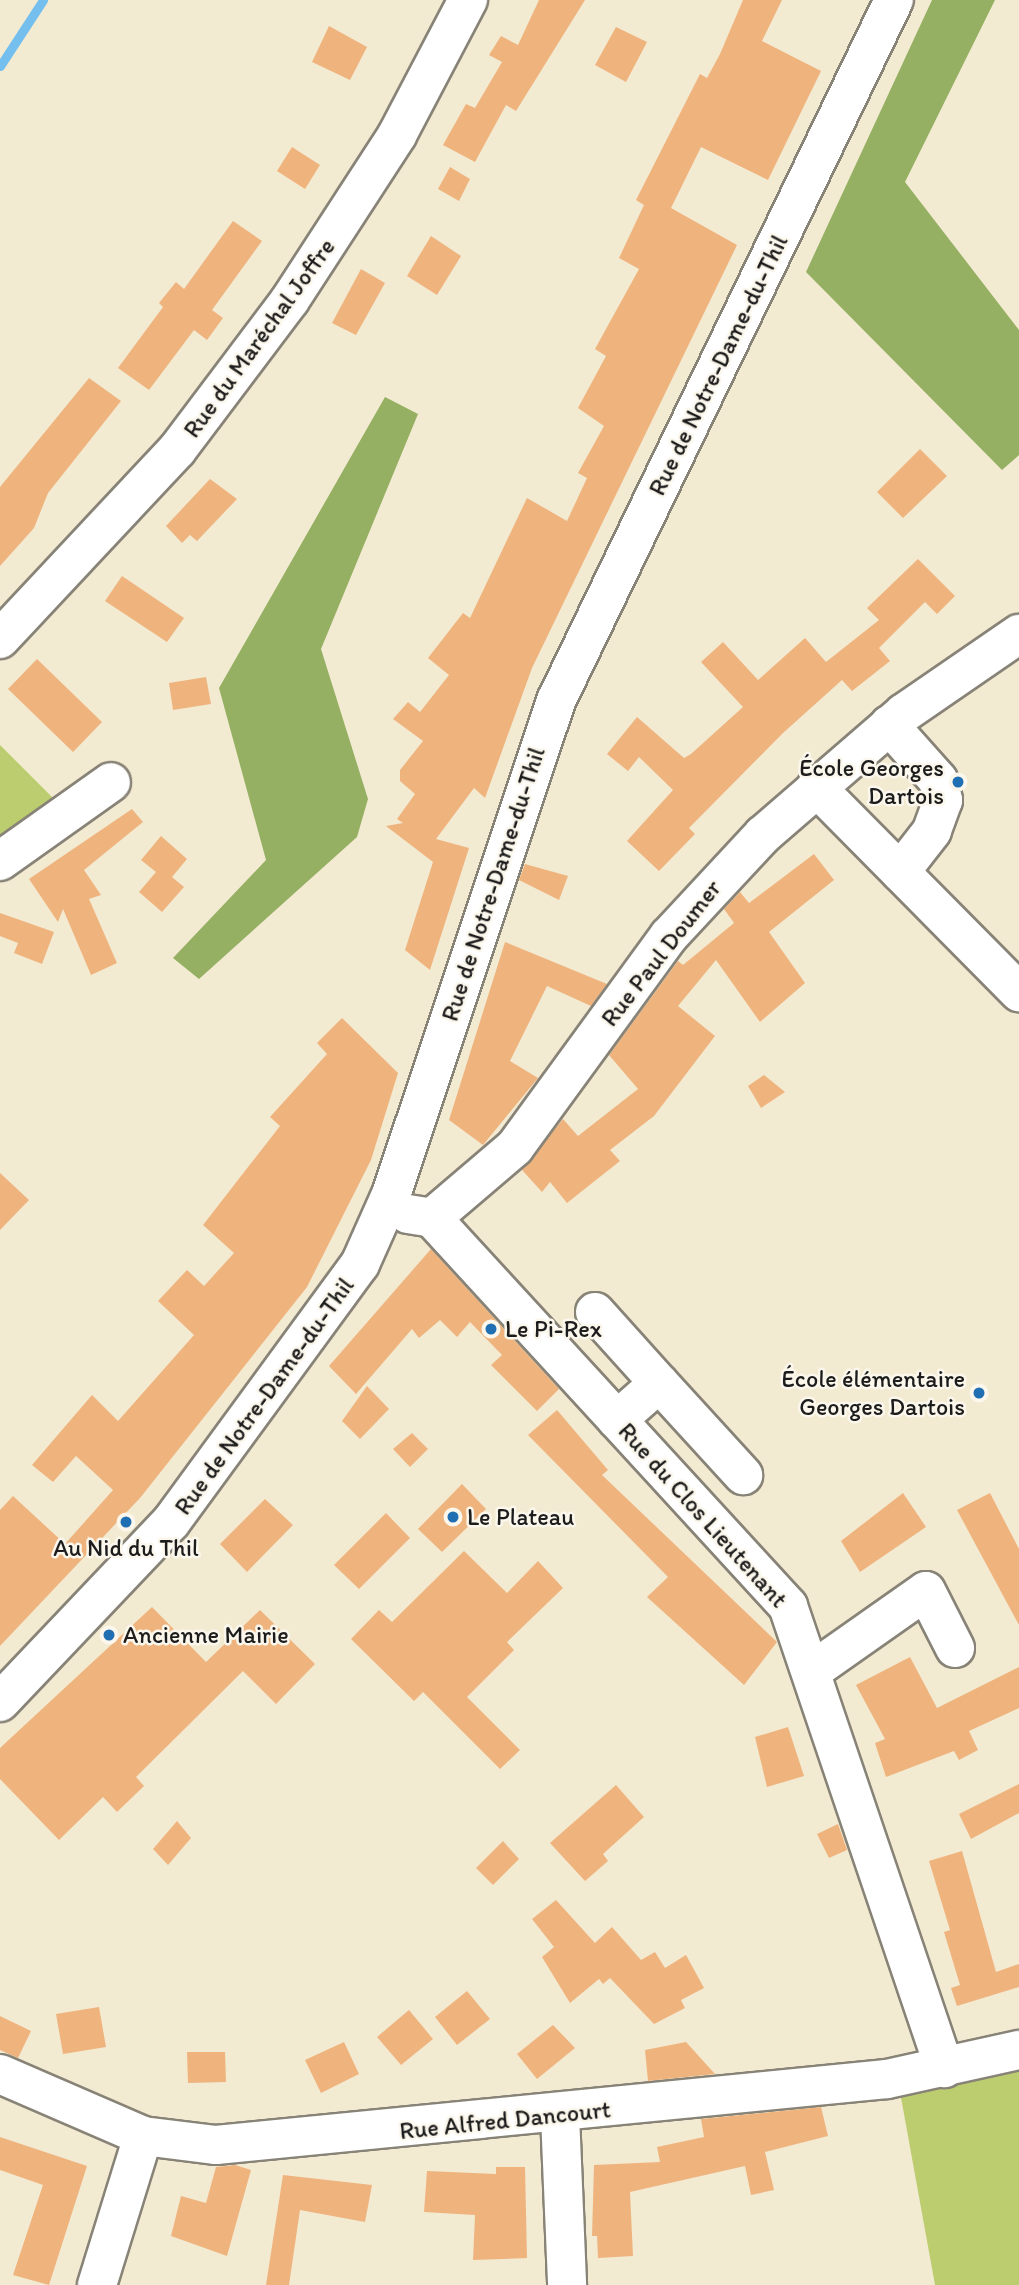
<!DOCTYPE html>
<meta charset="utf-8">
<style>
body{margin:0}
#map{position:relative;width:1019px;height:2285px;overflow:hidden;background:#f3ead2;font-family:Itim,sans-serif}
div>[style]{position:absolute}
.green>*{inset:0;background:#bccd70}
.forest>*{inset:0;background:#95b062}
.stream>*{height:9px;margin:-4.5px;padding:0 4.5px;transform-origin:4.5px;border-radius:4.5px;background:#74bfee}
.building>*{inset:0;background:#efb47e}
.roads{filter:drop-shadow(2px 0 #888377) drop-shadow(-2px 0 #888377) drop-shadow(0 2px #888377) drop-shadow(0 -2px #888377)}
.minor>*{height:38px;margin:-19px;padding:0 19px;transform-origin:19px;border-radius:19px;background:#fff}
.major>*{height:38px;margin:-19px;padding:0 19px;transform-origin:19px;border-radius:19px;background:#fff}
.dots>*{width:19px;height:19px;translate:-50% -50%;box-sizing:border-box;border:4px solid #fbf7ec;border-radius:50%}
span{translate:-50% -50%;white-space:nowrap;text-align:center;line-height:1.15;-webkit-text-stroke:5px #fbf7ec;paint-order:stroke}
.street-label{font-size:24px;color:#1c1c1c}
.poi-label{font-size:24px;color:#1c1c1c}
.right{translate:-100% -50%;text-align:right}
.left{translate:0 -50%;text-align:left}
</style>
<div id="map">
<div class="green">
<i style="clip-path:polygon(0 745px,58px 803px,0 848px)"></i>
<i style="clip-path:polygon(1019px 2064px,1019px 2285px,935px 2285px,900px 2092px)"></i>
</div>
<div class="forest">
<i style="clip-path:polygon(932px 0,995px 0,905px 182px,1019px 330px,1019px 455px,1002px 470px,806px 272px)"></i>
<i style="clip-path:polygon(385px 397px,418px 414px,321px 649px,368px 799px,357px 837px,199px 979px,173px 958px,266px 860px,219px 688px)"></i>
</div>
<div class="stream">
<i style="left:0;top:66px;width:79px;rotate:-56.9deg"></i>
</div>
<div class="building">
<i style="clip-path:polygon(539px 0,585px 0,516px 111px,506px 105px,475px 162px,443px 145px,466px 104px,475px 108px,502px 62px,489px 55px,501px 36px,518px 45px)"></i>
<i style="clip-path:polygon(743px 0,782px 0,762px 41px,821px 71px,768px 180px,701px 147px,671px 208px,737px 245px,532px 668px,485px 798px,474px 788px,436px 839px,469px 848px,430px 970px,405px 950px,433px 862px,386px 826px,403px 823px,397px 819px,415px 794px,400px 781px,400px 770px,423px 741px,393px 719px,408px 702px,420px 712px,449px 675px,428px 658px,463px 613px,470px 618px,527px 498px,567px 521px,587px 478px,578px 473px,604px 426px,578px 408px,606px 356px,595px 349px,639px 269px,619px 258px,644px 205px,636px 200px,700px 74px,707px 78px,720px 54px)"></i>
<i style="clip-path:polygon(329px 26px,367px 47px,350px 80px,312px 62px)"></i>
<i style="clip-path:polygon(616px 27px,647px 42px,626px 82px,595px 65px)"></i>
<i style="clip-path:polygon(292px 147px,320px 165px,305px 189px,277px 171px)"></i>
<i style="clip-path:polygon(450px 167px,470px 179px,459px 201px,438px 189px)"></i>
<i style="clip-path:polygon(233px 221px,262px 241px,212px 310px,223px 318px,207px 340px,194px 330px,149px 390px,118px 368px,163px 307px,159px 303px,176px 282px,184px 289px)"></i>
<i style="clip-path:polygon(431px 236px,461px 256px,437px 295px,407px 276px)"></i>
<i style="clip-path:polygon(361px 269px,385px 283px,356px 335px,332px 323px)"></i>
<i style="clip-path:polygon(89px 378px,121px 401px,48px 493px,34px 528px,0 566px,0 487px)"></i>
<i style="clip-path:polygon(920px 449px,947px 476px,903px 518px,877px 492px)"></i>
<i style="clip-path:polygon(210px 479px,237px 499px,197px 541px,190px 535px,182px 543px,166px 526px)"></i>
<i style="clip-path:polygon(918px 559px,955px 596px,937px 614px,925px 602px,879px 648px,890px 661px,852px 691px,842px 680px,783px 733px,689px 828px,695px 834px,659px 871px,627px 841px,673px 790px,639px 757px,628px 771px,607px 754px,637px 717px,684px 758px,691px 754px,743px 707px,701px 662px,723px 642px,758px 680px,805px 638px,826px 662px,879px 620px,867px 608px)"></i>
<i style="clip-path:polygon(122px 576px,184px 618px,167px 642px,105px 601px)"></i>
<i style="clip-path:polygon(37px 659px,102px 722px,73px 752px,8px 689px)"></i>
<i style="clip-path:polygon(206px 677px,211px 704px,173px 710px,169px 683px)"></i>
<i style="clip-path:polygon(132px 809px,143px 822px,84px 870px,101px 895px,89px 899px,117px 963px,91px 975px,63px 909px,58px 922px,29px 879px)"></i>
<i style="clip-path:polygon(161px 836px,187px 859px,172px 877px,184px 887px,162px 912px,139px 892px,156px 872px,141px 860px)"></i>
<i style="clip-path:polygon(814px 854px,834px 880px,769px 932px,805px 983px,760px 1022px,716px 960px,678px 1006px,715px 1036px,654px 1116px,610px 1150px,620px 1161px,567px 1203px,550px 1182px,542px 1192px,522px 1170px,563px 1119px,578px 1136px,638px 1089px,609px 1055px,678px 961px,683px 965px,734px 923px,724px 909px,740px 892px,749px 903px)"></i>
<i style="clip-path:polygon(525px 864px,568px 876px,559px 900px,519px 880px)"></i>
<i style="clip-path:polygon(0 913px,54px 932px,42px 964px,14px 953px,18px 943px,0 936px)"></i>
<i style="clip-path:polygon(505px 942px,607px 984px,591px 1006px,547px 986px,510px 1061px,538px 1078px,483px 1145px,449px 1120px)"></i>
<i style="clip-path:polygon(342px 1018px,398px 1073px,371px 1160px,307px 1287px,140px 1498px,0 1646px,0 1510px,13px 1496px,65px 1544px,113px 1490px,76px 1456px,53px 1482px,32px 1465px,92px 1395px,118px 1421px,194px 1335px,158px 1301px,187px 1270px,204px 1286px,234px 1253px,203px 1225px,280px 1126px,270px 1117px,327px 1054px,317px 1043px)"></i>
<i style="clip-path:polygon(764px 1075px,785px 1092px,761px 1108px,748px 1086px)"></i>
<i style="clip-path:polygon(0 1173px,29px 1200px,0 1230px)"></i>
<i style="clip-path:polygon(431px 1249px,559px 1389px,537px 1411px,491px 1365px,502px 1355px,470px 1322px,457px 1337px,440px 1320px,419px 1338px,412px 1329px,356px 1394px,329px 1366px)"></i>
<i style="clip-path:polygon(367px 1386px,389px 1409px,360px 1439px,342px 1421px)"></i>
<i style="clip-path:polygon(557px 1410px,608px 1470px,602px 1475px,777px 1642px,744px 1685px,647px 1597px,668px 1577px,528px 1435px)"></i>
<i style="clip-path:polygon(412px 1433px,428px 1449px,410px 1467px,393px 1449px)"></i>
<i style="clip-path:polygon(462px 1484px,486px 1509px,442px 1552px,418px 1529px)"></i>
<i style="clip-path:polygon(903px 1493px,926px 1527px,860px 1572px,841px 1541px)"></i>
<i style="clip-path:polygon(990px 1493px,1019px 1549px,1019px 1625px,957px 1510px)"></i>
<i style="clip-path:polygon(265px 1499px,293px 1525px,247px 1572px,220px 1544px)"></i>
<i style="clip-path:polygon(386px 1513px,410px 1538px,359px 1589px,334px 1565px)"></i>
<i style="clip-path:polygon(464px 1551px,507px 1593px,538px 1561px,563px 1588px,507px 1642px,514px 1650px,467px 1697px,520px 1750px,500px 1769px,423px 1692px,414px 1701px,351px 1639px,379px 1610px,392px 1622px)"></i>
<i style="clip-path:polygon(152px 1607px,206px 1662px,260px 1610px,315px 1664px,276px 1704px,243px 1671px,136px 1777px,144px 1786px,117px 1812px,103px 1797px,59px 1840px,0 1779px,0 1748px)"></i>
<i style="clip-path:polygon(910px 1657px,937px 1708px,1019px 1667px,1019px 1708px,969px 1731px,978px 1750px,959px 1760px,954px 1751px,886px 1777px,875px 1743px,885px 1739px,856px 1685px)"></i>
<i style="clip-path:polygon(788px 1727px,804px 1776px,767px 1787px,755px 1737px)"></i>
<i style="clip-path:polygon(1019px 1784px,1019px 1813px,971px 1839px,959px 1814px)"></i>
<i style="clip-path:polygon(616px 1785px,644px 1817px,603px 1854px,608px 1861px,585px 1881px,550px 1843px)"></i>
<i style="clip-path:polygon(177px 1821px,191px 1838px,168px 1865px,153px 1849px)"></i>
<i style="clip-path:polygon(838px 1824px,847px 1850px,829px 1858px,817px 1834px)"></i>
<i style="clip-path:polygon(503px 1841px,519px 1859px,493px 1885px,476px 1868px)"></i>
<i style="clip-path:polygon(962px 1851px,996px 1972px,1019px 1964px,1019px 1987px,957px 2006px,951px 1988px,960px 1985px,944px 1932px,950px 1930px,929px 1861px)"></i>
<i style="clip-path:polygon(556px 1900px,595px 1943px,612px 1927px,641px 1960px,655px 1952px,665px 1968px,686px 1955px,704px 1988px,681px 2000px,685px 2008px,654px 2024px,610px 1978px,603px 1984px,599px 1979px,570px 2003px,542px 1957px,554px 1947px,532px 1919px)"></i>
<i style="clip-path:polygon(467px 1991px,490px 2019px,457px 2045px,435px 2017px)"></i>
<i style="clip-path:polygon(99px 2007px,106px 2047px,63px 2054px,56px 2014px)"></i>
<i style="clip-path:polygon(409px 2010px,433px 2039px,401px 2065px,377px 2037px)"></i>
<i style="clip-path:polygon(0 2016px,31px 2031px,18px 2058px,0 2050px)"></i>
<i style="clip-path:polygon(553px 2025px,575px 2048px,537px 2079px,517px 2054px)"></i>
<i style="clip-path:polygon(344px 2042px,359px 2074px,321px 2093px,305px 2060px)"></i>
<i style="clip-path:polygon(686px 2042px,715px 2074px,648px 2081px,645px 2050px)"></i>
<i style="clip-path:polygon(187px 2052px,225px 2052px,226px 2082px,188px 2083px)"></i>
<i style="clip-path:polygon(821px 2107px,828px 2136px,765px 2152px,774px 2190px,751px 2195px,745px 2166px,630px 2192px,633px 2256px,598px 2258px,597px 2236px,592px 2236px,594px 2165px,660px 2162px,657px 2147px,704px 2137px,701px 2119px)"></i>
<i style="clip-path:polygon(0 2137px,87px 2166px,49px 2285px,13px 2275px,43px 2185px,0 2170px)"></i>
<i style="clip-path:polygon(235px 2165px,251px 2170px,227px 2256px,171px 2236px,181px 2196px,206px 2203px,216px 2167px)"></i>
<i style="clip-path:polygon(496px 2167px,525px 2167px,527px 2258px,473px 2260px,475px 2215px,424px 2212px,427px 2171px,496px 2174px)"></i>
<i style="clip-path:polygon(283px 2175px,372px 2185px,365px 2222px,300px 2210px,289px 2285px,266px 2285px)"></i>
</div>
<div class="roads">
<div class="minor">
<i style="left:0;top:639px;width:259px;rotate:-46.9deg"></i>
<i style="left:177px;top:450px;width:188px;rotate:-53deg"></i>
<i style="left:290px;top:300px;width:197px;rotate:-57deg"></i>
<i style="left:397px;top:135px;width:153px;rotate:-62.3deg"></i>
<i style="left:889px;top:725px;width:74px;rotate:48.3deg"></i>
<i style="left:938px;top:780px;width:21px;rotate:76deg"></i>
<i style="left:943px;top:800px;width:33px;rotate:110deg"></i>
<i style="left:932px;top:831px;width:52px;rotate:128deg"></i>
<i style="left:816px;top:787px;width:289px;rotate:45.3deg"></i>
<i style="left:0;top:861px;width:136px;rotate:-35.4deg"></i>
<i style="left:408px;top:1214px;width:24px;rotate:9deg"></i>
<i style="left:432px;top:1218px;width:109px;rotate:-40.5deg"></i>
<i style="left:515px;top:1147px;width:261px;rotate:-53.9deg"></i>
<i style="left:669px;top:936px;width:138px;rotate:-47.1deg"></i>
<i style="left:763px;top:835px;width:186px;rotate:-40.9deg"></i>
<i style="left:904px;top:713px;width:140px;rotate:-34.5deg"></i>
<i style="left:432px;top:1218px;width:527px;rotate:47.46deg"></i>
<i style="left:788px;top:1606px;width:488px;rotate:71.3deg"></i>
<i style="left:595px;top:1312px;width:96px;rotate:48deg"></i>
<i style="left:617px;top:1420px;width:56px;rotate:-41.4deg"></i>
<i style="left:659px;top:1383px;width:125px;rotate:47.6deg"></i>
<i style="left:812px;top:1671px;width:139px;rotate:-35.1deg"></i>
<i style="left:926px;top:1591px;width:64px;rotate:63deg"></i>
<i style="left:0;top:2074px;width:156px;rotate:23.4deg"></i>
<i style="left:143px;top:2136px;width:74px;rotate:7deg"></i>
<i style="left:216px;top:2145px;width:674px;rotate:-5.62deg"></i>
<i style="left:887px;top:2079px;width:135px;rotate:-12.4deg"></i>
<i style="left:560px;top:2115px;width:170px;rotate:87.6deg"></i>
<i style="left:97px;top:2285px;width:156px;rotate:-72.8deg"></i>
</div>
<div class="major">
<i style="left:0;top:1702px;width:248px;rotate:-46.5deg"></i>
<i style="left:171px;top:1522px;width:320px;rotate:-53.8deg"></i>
<i style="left:360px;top:1264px;width:79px;rotate:-66deg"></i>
<i style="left:392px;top:1192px;width:518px;rotate:-71.53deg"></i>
<i style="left:556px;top:701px;width:778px;rotate:-64.26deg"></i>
</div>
</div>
<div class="dots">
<i style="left:958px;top:782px;background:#1f6fb2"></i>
<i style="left:491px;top:1329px;background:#1f6fb2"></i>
<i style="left:979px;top:1393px;background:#1f6fb2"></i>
<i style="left:453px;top:1517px;background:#1f6fb2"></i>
<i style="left:126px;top:1522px;background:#1f6fb2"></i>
<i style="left:109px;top:1635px;background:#1f6fb2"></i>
</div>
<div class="street-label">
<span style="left:259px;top:338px;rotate:-54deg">Rue du Maréchal Joffre</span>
<span style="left:718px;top:365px;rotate:-64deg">Rue de Notre-Dame-du-Thil</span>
<span style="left:493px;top:884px;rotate:-72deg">Rue de Notre-Dame-du-Thil</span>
<span style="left:661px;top:953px;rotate:-52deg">Rue Paul Doumer</span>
<span style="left:264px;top:1396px;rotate:-54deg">Rue de Notre-Dame-du-Thil</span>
<span style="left:703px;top:1515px;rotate:48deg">Rue du Clos Lieutenant</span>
<span style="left:505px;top:2120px;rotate:-6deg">Rue Alfred Dancourt</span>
</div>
<div class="poi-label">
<span class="right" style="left:944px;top:782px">École Georges<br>Dartois</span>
<span class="left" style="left:505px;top:1329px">Le Pi-Rex</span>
<span class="right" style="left:965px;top:1393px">École élémentaire<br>Georges Dartois</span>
<span class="left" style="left:467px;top:1517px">Le Plateau</span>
<span style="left:126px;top:1548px">Au Nid du Thil</span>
<span class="left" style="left:123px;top:1635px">Ancienne Mairie</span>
</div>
</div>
